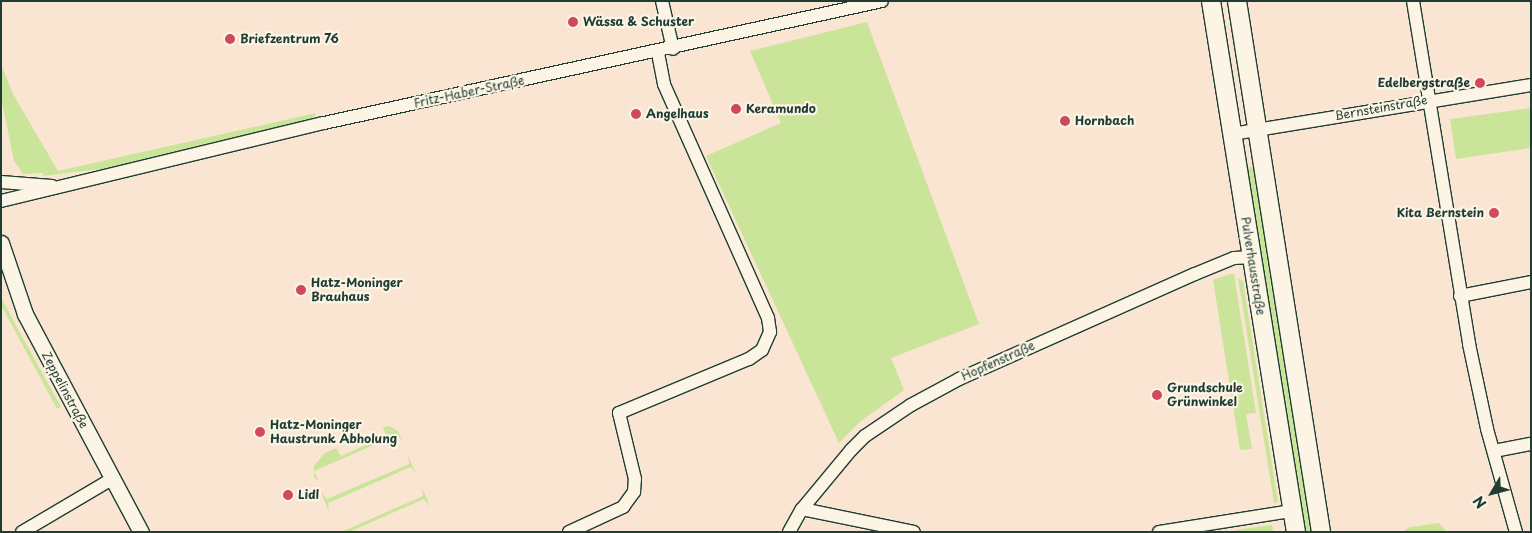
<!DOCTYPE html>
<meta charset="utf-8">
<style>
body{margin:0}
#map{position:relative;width:1532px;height:533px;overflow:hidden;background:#fae5d3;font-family:"Playpen Sans",sans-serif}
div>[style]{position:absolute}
.green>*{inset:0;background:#cae49a}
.roads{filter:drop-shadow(1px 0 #1f3d34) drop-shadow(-1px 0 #1f3d34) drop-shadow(0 1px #1f3d34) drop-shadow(0 -1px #1f3d34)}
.minor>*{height:12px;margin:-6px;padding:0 6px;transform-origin:6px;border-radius:6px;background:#fcf5e5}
.tertiary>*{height:15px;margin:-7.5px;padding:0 7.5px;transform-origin:7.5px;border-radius:7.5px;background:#fcf5e5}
.secondary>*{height:18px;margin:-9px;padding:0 9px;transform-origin:9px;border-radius:9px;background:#fcf5e5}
.dots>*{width:14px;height:14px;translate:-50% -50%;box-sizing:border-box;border:2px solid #fcf5e5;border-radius:50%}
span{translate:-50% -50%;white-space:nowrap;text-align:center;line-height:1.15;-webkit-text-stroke:4.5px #fcf5e5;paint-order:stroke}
.poi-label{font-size:12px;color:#1f3d34;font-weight:700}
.left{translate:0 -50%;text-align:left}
.right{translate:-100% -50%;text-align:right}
.street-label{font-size:12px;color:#1f3d34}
.frame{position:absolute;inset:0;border:2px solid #1f3d34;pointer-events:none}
.north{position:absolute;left:1467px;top:468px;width:50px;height:50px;-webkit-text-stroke:4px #fcf5e5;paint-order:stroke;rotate:233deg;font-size:14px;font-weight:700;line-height:20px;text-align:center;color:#1f3d34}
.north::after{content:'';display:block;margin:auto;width:18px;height:22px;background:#1f3d34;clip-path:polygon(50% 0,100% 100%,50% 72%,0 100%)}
</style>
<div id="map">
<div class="green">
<div style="clip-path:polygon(867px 22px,979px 324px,891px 358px,904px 390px,861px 421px,839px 443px,706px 156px,781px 123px,750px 51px)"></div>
<div style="clip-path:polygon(1px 64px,13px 94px,58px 171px,316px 113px,313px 118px,252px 134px,108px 168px,43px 176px,43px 173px,23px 174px,14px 161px,1px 97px)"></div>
<div style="clip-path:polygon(1531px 108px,1531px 148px,1456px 159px,1450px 119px)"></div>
<div style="clip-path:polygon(1255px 166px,1313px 532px,1305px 532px,1245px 168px)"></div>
<div style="clip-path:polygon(1230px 274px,1234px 274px,1256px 413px,1246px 414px,1252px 449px,1240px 450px,1213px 280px)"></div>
<div style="clip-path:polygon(1238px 278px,1243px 281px,1278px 502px,1274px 503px)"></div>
<div style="clip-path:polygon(1px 297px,19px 331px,61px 407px,57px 409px,1px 305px)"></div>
<div style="clip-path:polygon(389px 426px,398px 431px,403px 442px,397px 435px,314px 471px,318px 480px,314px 478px,314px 466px,325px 453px,336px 448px,341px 456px,386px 436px,383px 427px)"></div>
<div style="clip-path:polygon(408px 455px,416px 474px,411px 467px,328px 503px,329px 512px,321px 492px,327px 499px,409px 464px)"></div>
<div style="clip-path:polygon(422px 487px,430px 507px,424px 499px,349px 532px,341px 532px,423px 496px)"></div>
<div style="clip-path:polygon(1439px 523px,1447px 532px,1402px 532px,1410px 527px)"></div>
<div style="clip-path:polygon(1272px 525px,1273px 532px,1235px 532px,1235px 530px)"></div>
</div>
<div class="roads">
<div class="minor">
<div style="left:662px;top:1px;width:49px;rotate:77.1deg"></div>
<div style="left:1413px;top:1px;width:348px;rotate:80.7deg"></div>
<div style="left:1469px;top:344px;width:87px;rotate:78deg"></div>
<div style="left:1487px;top:429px;width:107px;rotate:74.3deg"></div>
<div style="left:1232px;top:134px;width:303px;rotate:-9.3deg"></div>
<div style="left:1px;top:182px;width:51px;rotate:4.5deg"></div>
<div style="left:1px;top:201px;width:332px;rotate:-13.6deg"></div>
<div style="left:324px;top:123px;width:571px;rotate:-12.33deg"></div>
<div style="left:1460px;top:296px;width:72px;rotate:-11.2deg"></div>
<div style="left:1494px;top:451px;width:38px;rotate:-11deg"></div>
<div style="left:802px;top:509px;width:114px;rotate:11.6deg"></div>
<div style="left:22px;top:532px;width:104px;rotate:-30.5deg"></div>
<div style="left:569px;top:532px;width:60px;rotate:-24.8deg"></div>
<div style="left:623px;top:507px;width:19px;rotate:-54deg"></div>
<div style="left:634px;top:492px;width:13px;rotate:-86deg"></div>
<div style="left:635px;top:479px;width:68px;rotate:-103.6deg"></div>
<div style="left:619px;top:413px;width:141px;rotate:-22.6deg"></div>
<div style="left:749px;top:359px;width:16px;rotate:-35deg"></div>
<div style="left:762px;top:350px;width:20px;rotate:-66deg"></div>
<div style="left:770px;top:332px;width:14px;rotate:-98deg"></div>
<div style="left:768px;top:318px;width:256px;rotate:-114deg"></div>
<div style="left:664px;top:84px;width:33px;rotate:-101deg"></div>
<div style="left:789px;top:532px;width:26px;rotate:-61deg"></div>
<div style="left:802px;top:509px;width:77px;rotate:-50.3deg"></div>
<div style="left:851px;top:450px;width:20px;rotate:-45deg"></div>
<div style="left:865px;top:436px;width:55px;rotate:-34deg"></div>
<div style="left:911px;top:405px;width:55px;rotate:-28.4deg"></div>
<div style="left:959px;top:379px;width:258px;rotate:-24deg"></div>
<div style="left:1195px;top:274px;width:42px;rotate:-22.3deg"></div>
<div style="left:1234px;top:258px;width:18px;rotate:-3deg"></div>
<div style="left:1159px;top:532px;width:135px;rotate:-9deg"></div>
</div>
<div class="tertiary">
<div style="left:1px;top:243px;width:75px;rotate:71.3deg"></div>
<div style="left:25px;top:314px;width:247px;rotate:62deg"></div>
</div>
<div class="secondary">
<div style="left:1211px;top:1px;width:538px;rotate:80.91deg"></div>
<div style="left:1237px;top:1px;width:538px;rotate:81.01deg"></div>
</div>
</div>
<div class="dots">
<div style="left:573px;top:22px;background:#d1495b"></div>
<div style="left:230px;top:39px;background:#d1495b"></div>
<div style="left:1480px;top:83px;background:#d1495b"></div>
<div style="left:736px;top:109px;background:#d1495b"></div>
<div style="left:636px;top:114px;background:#d1495b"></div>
<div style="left:1065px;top:121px;background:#d1495b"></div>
<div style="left:1494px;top:213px;background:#d1495b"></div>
<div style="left:301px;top:290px;background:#d1495b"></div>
<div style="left:1157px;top:395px;background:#d1495b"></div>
<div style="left:260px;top:432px;background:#d1495b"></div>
<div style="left:288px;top:495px;background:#d1495b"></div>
</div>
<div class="poi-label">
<span class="left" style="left:583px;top:22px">Wässa &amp; Schuster</span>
<span class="left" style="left:240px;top:39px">Briefzentrum 76</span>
<span class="right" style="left:1470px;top:83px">Edelbergstraße</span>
<span class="left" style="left:746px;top:109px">Keramundo</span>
<span class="left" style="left:646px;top:114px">Angelhaus</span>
<span class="left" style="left:1075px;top:121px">Hornbach</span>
<span class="right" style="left:1484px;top:213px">Kita Bernstein</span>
<span class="left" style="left:311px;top:290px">Hatz-Moninger<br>Brauhaus</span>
<span class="left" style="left:1167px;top:395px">Grundschule<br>Grünwinkel</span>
<span class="left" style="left:270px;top:432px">Hatz-Moninger<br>Haustrunk Abholung</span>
<span class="left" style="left:298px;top:495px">Lidl</span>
</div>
<div class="street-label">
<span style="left:469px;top:92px;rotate:-12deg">Fritz-Haber-Straße</span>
<span style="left:1381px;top:108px;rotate:-10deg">Bernsteinstraße</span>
<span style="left:1253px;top:266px;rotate:81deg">Pulverhausstraße</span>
<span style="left:998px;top:361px;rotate:-24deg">Hopfenstraße</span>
<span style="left:65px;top:390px;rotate:62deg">Zeppelinstraße</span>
</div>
<div class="frame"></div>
<div class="north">N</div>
</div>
